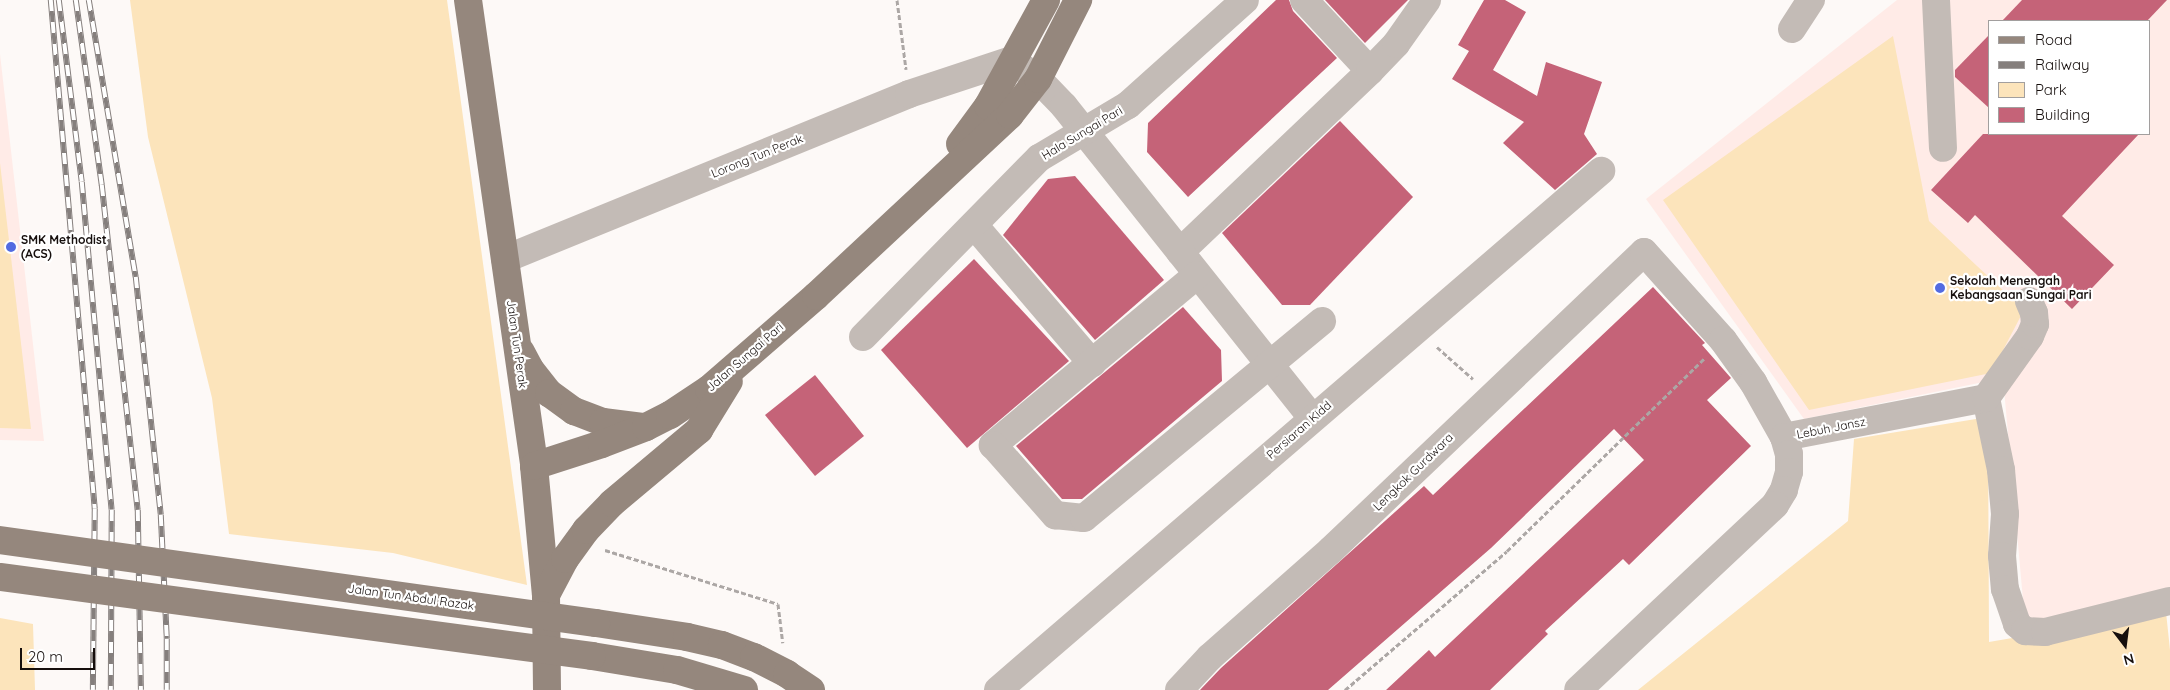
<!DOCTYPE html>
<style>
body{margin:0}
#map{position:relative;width:2170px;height:690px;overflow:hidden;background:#fdf9f7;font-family:Quicksand,sans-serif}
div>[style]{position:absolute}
.built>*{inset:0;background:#ffebe7}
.green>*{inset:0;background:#fce4bb}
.building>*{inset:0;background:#c56378}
.path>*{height:3px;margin-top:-1.5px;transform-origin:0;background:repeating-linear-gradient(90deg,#aca7a5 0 5px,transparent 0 7.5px)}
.minor>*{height:28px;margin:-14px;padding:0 14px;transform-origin:14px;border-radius:14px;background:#c3bbb6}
.major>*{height:28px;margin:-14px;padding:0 14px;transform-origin:14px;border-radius:14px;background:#95877d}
.rail>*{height:5.5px;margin-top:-2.75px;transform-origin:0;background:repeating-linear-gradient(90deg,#fff 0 11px,#857f7d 0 22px);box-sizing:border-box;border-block:1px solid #857f7d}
.major-bridge>*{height:28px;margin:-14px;padding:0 14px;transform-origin:14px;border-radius:14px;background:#95877d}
.dots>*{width:14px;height:14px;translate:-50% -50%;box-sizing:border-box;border:2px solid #fff;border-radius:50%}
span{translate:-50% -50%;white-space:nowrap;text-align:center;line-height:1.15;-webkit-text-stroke:4.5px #fff;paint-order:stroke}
.street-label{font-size:12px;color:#160f0d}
.poi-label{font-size:12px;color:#160f0d;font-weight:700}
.left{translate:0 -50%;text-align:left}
.legend{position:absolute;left:1988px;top:20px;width:162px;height:115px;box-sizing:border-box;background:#fff;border:1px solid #a29f9e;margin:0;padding:6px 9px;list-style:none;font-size:15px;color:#160f0d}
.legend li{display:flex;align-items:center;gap:10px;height:25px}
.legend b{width:25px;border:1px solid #a29f9e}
.north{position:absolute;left:2100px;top:620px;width:50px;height:50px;-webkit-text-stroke:4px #fff;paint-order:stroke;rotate:165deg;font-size:14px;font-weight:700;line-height:20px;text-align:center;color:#160f0d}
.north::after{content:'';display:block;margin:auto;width:18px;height:22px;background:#160f0d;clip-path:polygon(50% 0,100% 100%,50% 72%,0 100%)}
.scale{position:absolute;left:20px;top:648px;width:75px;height:22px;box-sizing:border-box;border:2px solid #160f0d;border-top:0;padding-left:6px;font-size:15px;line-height:18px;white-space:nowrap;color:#160f0d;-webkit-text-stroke:4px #fff;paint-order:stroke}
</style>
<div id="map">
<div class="built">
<div style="clip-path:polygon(evenodd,1897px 0,2170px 0,2170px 593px,2025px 622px,2003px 378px,1804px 419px,1646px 199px,1897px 0,1989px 21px,2149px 21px,2149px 134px,1989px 134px,1989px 21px)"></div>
<div style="clip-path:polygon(0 54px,44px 441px,0 440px)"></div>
</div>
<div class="green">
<div style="clip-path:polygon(130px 0,447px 0,527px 585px,393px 553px,229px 534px,212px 398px,148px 137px)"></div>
<div style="clip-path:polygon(1893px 36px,1929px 221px,2024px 310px,1991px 373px,1809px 410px,1663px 200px)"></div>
<div style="clip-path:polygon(0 163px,31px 429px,0 428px)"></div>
<div style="clip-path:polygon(1988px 417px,1989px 642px,2166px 612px,2170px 650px,2170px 690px,1638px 690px,1848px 521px,1854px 439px)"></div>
<div style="clip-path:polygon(0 618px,33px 624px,35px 690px,0 690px)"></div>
</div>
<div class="building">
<div style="clip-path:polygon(1276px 0,1289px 0,1293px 11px,1337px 58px,1188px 197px,1147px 152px,1148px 123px)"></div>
<div style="clip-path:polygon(1325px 0,1408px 0,1365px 43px)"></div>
<div style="clip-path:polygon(1484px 0,1505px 0,1526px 12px,1493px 70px,1537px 96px,1546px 62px,1602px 82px,1584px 134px,1597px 154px,1555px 190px,1503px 143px,1524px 122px,1452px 79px,1469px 51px,1458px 45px)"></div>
<div style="clip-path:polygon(2022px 0,2167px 0,2147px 21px,2002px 21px)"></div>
<div style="clip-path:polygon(1989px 35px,1989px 108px,1955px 77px,1955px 70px)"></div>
<div style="clip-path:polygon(1340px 121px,1413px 197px,1310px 305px,1282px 305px,1222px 233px)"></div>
<div style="clip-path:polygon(1983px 134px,2139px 134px,2062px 216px,2114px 265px,2072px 309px,1975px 215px,1968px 223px,1931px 190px)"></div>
<div style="clip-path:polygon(1075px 176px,1164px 280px,1095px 340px,1003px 235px,1048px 179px)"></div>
<div style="clip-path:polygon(974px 259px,1069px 361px,967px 448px,881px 350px)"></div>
<div style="clip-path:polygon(1653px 287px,1705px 343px,1702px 345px,1731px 378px,1707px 400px,1751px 446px,1629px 565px,1623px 559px,1545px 631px,1548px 634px,1490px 690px,1386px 690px,1429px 650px,1435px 657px,1644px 460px,1614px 429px,1491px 548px,1328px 690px,1200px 690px,1221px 668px,1424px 486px,1433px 495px)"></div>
<div style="clip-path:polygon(1183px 307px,1221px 350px,1222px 381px,1082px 499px,1062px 499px,1016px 446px)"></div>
<div style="clip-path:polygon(815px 375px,864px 436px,815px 476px,765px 415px)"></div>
</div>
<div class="path">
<div style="left:897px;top:0;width:70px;rotate:82.6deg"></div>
<div style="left:1437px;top:347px;width:48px;rotate:41.6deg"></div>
<div style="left:605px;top:550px;width:181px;rotate:17.3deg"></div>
<div style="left:778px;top:604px;width:39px;rotate:83deg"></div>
<div style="left:1345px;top:690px;width:213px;rotate:-40.6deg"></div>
<div style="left:1507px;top:551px;width:277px;rotate:-44.3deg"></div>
</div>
<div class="minor">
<div style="left:1304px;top:0;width:97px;rotate:47.1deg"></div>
<div style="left:1936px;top:0;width:148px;rotate:87.3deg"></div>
<div style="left:1792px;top:29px;width:35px;rotate:-57deg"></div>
<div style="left:974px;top:225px;width:182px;rotate:49.5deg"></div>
<div style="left:1180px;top:252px;width:262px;rotate:-43.6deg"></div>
<div style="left:1370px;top:71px;width:37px;rotate:-46deg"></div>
<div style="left:1396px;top:44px;width:54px;rotate:-54.8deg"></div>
<div style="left:505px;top:259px;width:436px;rotate:-22.2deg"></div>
<div style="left:909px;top:94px;width:108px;rotate:-18.3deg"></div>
<div style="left:1012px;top:60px;width:32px;rotate:36deg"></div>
<div style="left:1038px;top:79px;width:37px;rotate:46deg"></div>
<div style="left:1064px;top:106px;width:399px;rotate:51.5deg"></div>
<div style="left:1197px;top:275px;width:266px;rotate:140.2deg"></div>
<div style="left:993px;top:445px;width:94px;rotate:48.5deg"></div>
<div style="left:1055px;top:515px;width:29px;rotate:6deg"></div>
<div style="left:1084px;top:518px;width:309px;rotate:-39.6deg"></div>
<div style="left:863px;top:337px;width:251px;rotate:-45.5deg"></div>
<div style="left:1039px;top:158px;width:104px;rotate:-30.8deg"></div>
<div style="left:1128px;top:105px;width:157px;rotate:-41.9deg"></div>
<div style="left:1986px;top:398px;width:74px;rotate:78.2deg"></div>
<div style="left:2001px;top:470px;width:44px;rotate:84.8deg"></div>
<div style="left:2005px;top:514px;width:42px;rotate:94.1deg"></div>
<div style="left:2002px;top:556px;width:33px;rotate:85deg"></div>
<div style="left:2005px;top:589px;width:37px;rotate:71deg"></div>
<div style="left:2017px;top:624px;width:11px;rotate:41deg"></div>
<div style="left:2025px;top:631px;width:20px;rotate:3deg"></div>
<div style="left:2045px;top:632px;width:128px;rotate:-14deg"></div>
<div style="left:1784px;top:437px;width:206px;rotate:-10.9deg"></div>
<div style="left:1986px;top:398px;width:76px;rotate:-54.6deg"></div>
<div style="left:2030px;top:336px;width:13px;rotate:-67deg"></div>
<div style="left:2035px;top:324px;width:11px;rotate:-95deg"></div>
<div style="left:2034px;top:313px;width:13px;rotate:-113deg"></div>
<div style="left:998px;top:690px;width:796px;rotate:-40.72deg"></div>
<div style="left:1179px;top:690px;width:45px;rotate:-46.8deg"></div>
<div style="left:1210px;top:657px;width:162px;rotate:-41.5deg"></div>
<div style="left:1331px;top:550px;width:432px;rotate:-43.6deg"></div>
<div style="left:1644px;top:252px;width:118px;rotate:48.1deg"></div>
<div style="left:1723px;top:340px;width:52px;rotate:54.5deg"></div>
<div style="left:1753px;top:382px;width:63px;rotate:60.6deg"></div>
<div style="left:1784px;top:437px;width:18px;rotate:74deg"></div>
<div style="left:1789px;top:454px;width:18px;rotate:90deg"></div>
<div style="left:1789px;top:472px;width:19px;rotate:106deg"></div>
<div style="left:1784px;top:490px;width:17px;rotate:121deg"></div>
<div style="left:1775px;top:505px;width:270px;rotate:136.8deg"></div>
</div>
<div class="major">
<div style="left:468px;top:0;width:471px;rotate:81.9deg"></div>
<div style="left:534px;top:466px;width:130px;rotate:84.7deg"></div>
<div style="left:546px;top:595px;width:95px;rotate:89.4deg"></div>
<div style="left:960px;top:144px;width:47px;rotate:-53.6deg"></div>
<div style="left:988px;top:106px;width:121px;rotate:-61.3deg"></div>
<div style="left:521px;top:352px;width:19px;rotate:62deg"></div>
<div style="left:530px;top:369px;width:31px;rotate:52deg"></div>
<div style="left:549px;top:393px;width:31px;rotate:36deg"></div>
<div style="left:574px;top:411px;width:31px;rotate:21deg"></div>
<div style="left:603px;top:422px;width:40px;rotate:7.1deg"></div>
<div style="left:534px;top:466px;width:71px;rotate:-17.9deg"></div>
<div style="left:602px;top:444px;width:47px;rotate:-21.1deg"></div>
<div style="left:646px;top:427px;width:27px;rotate:-27deg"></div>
<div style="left:670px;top:415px;width:47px;rotate:-33.7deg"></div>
<div style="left:709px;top:389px;width:142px;rotate:-41deg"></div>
<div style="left:816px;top:296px;width:265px;rotate:-43deg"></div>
<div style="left:1010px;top:115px;width:46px;rotate:-52.1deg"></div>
<div style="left:1038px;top:79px;width:89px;rotate:-63.1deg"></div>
<div style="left:546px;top:595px;width:41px;rotate:-62.2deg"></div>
<div style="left:565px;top:559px;width:36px;rotate:-54deg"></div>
<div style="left:586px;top:530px;width:37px;rotate:-46deg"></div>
<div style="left:612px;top:503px;width:114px;rotate:-40deg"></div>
<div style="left:699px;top:430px;width:57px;rotate:-58.5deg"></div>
<div style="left:596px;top:623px;width:92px;rotate:8.7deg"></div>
<div style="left:687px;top:637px;width:36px;rotate:13deg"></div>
<div style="left:722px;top:645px;width:34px;rotate:21deg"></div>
<div style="left:754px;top:657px;width:37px;rotate:27deg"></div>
<div style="left:787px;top:674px;width:29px;rotate:34deg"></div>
<div style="left:592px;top:656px;width:86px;rotate:9.4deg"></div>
<div style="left:677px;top:670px;width:70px;rotate:16.6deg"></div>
</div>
<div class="rail">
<div style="left:51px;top:0;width:511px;rotate:85.06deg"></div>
<div style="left:95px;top:509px;width:181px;rotate:90.6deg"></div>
<div style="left:59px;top:0;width:183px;rotate:82.8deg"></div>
<div style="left:82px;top:182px;width:329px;rotate:84.8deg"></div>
<div style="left:112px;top:510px;width:180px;rotate:90.3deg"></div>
<div style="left:76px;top:0;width:187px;rotate:82deg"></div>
<div style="left:102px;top:185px;width:327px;rotate:83.7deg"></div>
<div style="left:138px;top:510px;width:180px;rotate:89deg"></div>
<div style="left:89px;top:0;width:281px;rotate:80.4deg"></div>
<div style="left:136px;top:277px;width:239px;rotate:84deg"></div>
<div style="left:161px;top:515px;width:124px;rotate:87.2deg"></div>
<div style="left:167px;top:639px;width:51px;rotate:90deg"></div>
</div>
<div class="major-bridge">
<div style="left:0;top:540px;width:602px;rotate:7.93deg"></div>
<div style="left:0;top:577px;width:597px;rotate:7.6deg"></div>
</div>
<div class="dots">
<div style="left:11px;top:247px;background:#536be1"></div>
<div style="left:1940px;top:288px;background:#536be1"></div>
</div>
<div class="street-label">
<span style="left:1082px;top:133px;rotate:-31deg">Hala Sungai Pari</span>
<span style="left:757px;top:156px;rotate:-22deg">Lorong Tun Perak</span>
<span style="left:517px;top:344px;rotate:82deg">Jalan Tun Perak</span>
<span style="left:745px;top:357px;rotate:-41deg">Jalan Sungai Pari</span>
<span style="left:1831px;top:428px;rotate:-11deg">Lebuh Jansz</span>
<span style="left:1299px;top:430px;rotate:-41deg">Persiaran Kidd</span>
<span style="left:1413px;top:472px;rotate:-44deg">Lengkok Gurdwara</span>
<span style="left:411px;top:597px;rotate:8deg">Jalan Tun Abdul Razak</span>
</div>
<div class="poi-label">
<span class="left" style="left:21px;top:247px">SMK Methodist<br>(ACS)</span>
<span class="left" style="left:1950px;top:288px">Sekolah Menengah<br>Kebangsaan Sungai Pari</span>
</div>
<ul class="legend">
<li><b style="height:6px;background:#95877d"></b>Road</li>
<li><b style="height:6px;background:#857f7d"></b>Railway</li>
<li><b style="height:14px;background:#fce4bb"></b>Park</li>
<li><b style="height:14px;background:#c56378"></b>Building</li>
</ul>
<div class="north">N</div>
<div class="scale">20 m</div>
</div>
